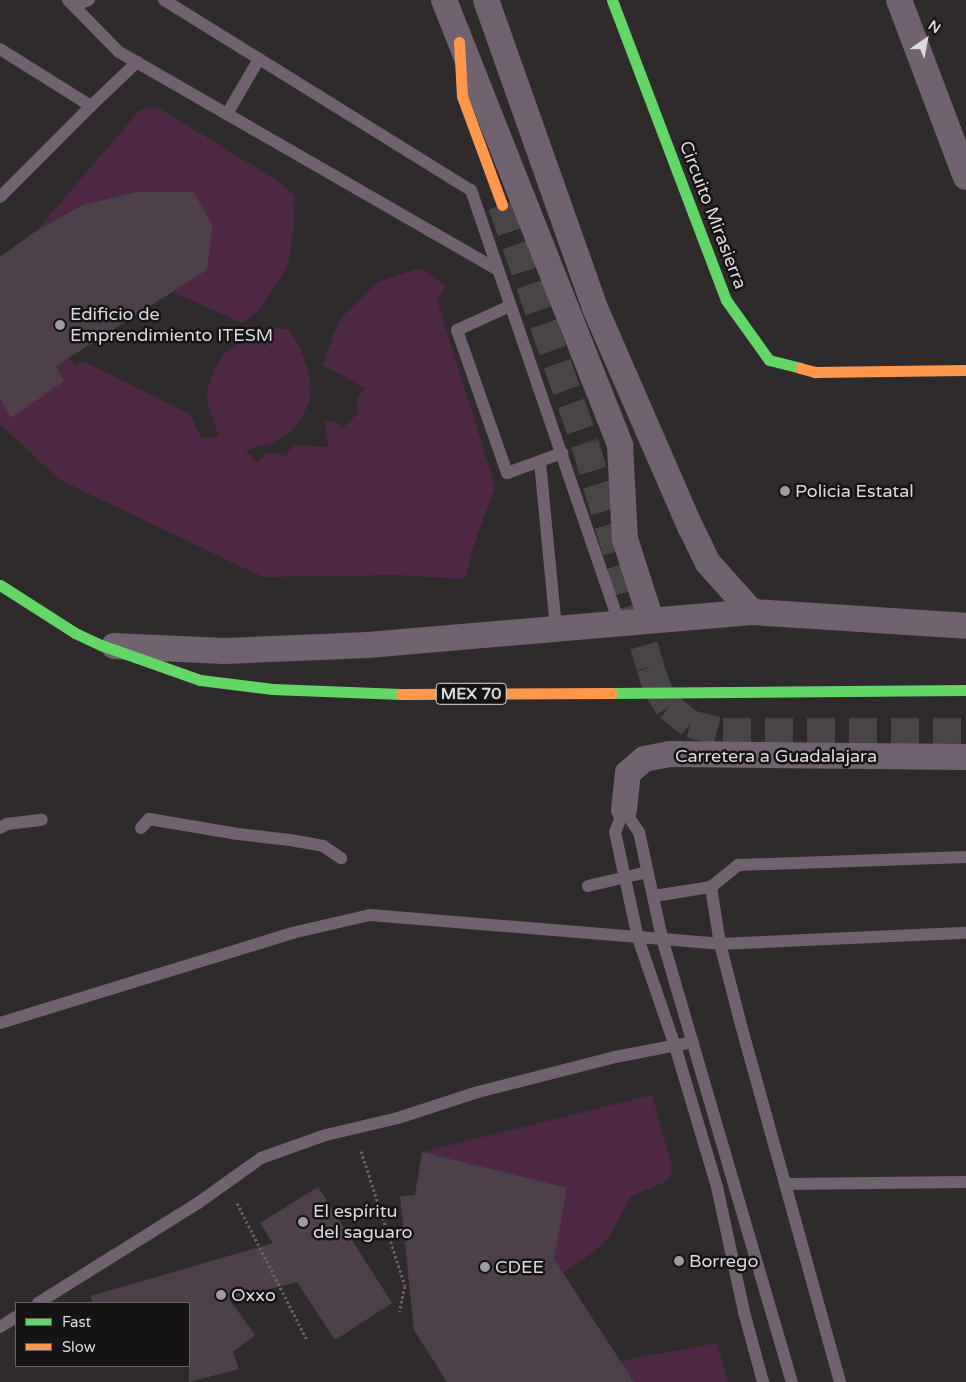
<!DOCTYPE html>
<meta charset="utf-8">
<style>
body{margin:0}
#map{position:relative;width:966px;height:1382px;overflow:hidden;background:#2f2b2d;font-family:"Varela Round",sans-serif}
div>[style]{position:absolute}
.green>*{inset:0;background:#4d2946}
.building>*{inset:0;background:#4d404b}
.secondary-tunnel>*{height:28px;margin-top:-14px;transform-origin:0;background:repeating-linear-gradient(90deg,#494547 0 28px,transparent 0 42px)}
.path>*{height:3px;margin-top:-1.5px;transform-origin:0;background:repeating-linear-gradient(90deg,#696067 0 2.5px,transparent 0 5px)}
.lane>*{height:12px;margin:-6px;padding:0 6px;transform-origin:6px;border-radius:6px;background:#70626e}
.street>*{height:26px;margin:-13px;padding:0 13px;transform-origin:13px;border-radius:13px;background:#70626e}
.fast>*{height:11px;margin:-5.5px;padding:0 5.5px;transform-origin:5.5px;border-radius:5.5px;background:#63d668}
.slow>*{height:11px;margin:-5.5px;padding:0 5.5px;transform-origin:5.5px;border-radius:5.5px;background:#ff974d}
.dots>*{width:14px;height:14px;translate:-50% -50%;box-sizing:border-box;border:2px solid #161315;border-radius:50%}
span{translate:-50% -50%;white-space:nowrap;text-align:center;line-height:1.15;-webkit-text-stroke:5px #161315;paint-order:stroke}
.shield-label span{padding:1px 4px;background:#161315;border:1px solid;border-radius:4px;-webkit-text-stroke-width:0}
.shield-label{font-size:16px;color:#dcd8db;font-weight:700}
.street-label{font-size:18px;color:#dcd8db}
.poi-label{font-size:18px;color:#dcd8db}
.left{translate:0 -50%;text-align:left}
.legend{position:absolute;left:15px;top:1302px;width:175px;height:65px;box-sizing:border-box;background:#161315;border:1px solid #656264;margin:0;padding:6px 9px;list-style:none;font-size:15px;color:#dcd8db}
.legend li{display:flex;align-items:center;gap:10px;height:25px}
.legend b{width:25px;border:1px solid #656264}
.north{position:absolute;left:901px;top:15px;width:50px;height:50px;-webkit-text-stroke:4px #161315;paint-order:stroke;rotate:33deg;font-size:14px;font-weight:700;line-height:20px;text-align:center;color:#dcd8db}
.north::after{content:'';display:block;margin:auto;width:18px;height:22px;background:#dcd8db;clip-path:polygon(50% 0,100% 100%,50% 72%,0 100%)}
</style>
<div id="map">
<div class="green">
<div style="clip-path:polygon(152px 107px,160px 109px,270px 176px,295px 195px,294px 226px,289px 260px,282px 276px,259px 310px,242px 323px,173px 292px,207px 270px,213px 225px,193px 193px,136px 192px,82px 205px,36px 231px,140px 110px)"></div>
<div style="clip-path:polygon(420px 268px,446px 286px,437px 300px,495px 486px,473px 548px,465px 579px,398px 575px,263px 577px,60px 480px,0 424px,0 399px,11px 417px,64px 381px,56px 366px,68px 358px,76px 366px,85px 362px,190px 414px,202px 439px,219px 436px,207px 402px,208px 388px,215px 367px,224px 354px,249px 335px,272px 328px,289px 329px,300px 348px,308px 370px,311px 384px,309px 402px,301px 419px,290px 432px,271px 444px,245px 450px,258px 463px,266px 452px,285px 456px,294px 445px,328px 447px,325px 422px,331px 420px,344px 427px,359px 412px,356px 400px,365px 388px,323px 365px,334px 333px,343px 316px,378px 282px)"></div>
<div style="clip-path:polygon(652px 1095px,672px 1167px,671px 1175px,665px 1182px,631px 1196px,610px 1236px,592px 1253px,563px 1273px,554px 1259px,422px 1152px)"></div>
<div style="clip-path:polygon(717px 1343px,728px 1382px,634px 1382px,620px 1361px)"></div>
</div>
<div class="building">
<div style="clip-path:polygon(136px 192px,193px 192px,213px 225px,207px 270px,56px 366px,64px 381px,11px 418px,0 399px,0 257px,36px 231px,82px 205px)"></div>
<div style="clip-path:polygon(422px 1152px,567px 1188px,554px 1259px,634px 1382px,447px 1382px,414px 1330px,400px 1196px,415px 1195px)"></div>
<div style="clip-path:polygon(318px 1187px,392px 1303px,335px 1340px,297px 1282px,229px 1299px,255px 1335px,233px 1352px,239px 1369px,189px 1382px,189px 1303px,92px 1303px,91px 1296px,273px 1243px,260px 1223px)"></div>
</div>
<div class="secondary-tunnel">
<div style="left:502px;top:205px;width:253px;rotate:70.8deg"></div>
<div style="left:585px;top:444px;width:232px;rotate:73.7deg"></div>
<div style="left:650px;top:667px;width:24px;rotate:71deg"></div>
<div style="left:658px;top:690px;width:20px;rotate:57deg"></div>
<div style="left:669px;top:707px;width:27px;rotate:39deg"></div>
<div style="left:690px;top:724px;width:34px;rotate:14deg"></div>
<div style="left:723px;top:732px;width:243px"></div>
</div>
<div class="path">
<div style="left:361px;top:1151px;width:142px;rotate:71.9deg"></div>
<div style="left:405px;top:1286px;width:26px;rotate:103deg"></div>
<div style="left:237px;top:1203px;width:152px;rotate:62.9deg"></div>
</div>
<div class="lane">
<div style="left:68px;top:0;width:73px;rotate:45.6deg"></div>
<div style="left:119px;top:52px;width:436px;rotate:29.9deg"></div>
<div style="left:164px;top:0;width:361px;rotate:31.8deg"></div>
<div style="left:471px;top:190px;width:458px;rotate:71.1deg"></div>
<div style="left:74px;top:6px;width:16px;rotate:-22deg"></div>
<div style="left:0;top:49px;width:107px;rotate:32.1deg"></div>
<div style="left:91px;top:106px;width:64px;rotate:-43.7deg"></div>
<div style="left:227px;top:114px;width:64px;rotate:-59.8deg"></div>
<div style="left:0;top:197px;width:129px;rotate:-45deg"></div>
<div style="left:510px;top:306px;width:58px;rotate:155.6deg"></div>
<div style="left:457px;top:330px;width:151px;rotate:70.7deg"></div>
<div style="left:507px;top:473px;width:59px;rotate:-20deg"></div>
<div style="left:540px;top:462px;width:167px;rotate:84.5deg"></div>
<div style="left:624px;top:810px;width:27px;rotate:56deg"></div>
<div style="left:639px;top:832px;width:108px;rotate:77.8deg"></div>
<div style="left:662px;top:938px;width:463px;rotate:73.7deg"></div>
<div style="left:624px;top:810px;width:24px;rotate:112deg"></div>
<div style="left:615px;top:832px;width:108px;rotate:77.8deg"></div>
<div style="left:638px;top:938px;width:114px;rotate:71.1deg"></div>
<div style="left:675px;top:1046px;width:147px;rotate:73.4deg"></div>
<div style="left:717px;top:1187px;width:128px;rotate:77.8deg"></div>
<div style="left:744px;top:1312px;width:73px;rotate:74.8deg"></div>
<div style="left:0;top:828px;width:8px;rotate:-30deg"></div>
<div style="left:7px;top:824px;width:35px;rotate:-7deg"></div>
<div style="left:141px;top:828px;width:12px;rotate:-48deg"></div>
<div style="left:149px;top:819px;width:90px;rotate:9.6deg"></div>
<div style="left:238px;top:834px;width:52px;rotate:6.6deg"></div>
<div style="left:290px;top:840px;width:34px;rotate:10deg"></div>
<div style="left:323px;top:846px;width:22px;rotate:34deg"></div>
<div style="left:588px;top:886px;width:61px;rotate:-13.3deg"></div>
<div style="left:654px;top:896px;width:58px;rotate:-9deg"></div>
<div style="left:0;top:1023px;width:306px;rotate:-17.1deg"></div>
<div style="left:292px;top:933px;width:80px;rotate:-13deg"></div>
<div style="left:370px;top:915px;width:351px;rotate:4.7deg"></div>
<div style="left:720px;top:944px;width:246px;rotate:-2.6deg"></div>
<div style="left:785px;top:1184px;width:181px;rotate:-0.6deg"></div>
<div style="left:38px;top:1303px;width:189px;rotate:-32deg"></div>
<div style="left:198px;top:1203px;width:77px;rotate:-35.5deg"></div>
<div style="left:261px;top:1158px;width:69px;rotate:-19.5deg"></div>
<div style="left:326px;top:1135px;width:74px;rotate:-13.3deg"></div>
<div style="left:398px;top:1118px;width:84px;rotate:-18deg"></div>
<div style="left:478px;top:1092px;width:141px;rotate:-14.3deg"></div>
<div style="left:615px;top:1057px;width:79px;rotate:-10.9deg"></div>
<div style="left:0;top:1327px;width:19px;rotate:-32deg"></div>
<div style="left:840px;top:1382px;width:370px;rotate:-105.5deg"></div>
<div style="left:741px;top:1025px;width:84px;rotate:-104.5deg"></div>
<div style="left:720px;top:944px;width:58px;rotate:-99deg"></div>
<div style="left:711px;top:887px;width:35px;rotate:-39deg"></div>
<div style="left:738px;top:865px;width:228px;rotate:-2deg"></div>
</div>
<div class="street">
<div style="left:444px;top:0;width:479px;rotate:68.4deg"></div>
<div style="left:620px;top:445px;width:94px;rotate:87deg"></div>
<div style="left:625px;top:539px;width:85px;rotate:72.2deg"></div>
<div style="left:486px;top:0;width:327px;rotate:70.5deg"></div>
<div style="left:595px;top:308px;width:238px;rotate:66.5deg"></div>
<div style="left:690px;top:526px;width:41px;rotate:64.1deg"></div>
<div style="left:708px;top:563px;width:66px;rotate:48.1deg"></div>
<div style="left:899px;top:0;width:189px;rotate:69.3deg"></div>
<div style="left:114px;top:646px;width:110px;rotate:2.6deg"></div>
<div style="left:224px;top:651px;width:144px;rotate:-2.4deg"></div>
<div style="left:368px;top:645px;width:385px;rotate:-4.9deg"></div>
<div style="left:752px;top:612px;width:214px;rotate:3.7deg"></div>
<div style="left:624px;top:810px;width:37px;rotate:-84deg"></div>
<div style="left:628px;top:773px;width:21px;rotate:-41deg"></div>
<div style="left:644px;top:759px;width:25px;rotate:-11deg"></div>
<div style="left:669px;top:754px;width:297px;rotate:0.6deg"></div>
</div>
<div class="fast">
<div style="left:612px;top:0;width:321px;rotate:69.2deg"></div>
<div style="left:726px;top:300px;width:74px;rotate:54.4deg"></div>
<div style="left:769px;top:360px;width:32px;rotate:14deg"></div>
<div style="left:0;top:585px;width:89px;rotate:32.6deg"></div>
<div style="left:75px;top:633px;width:29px;rotate:25deg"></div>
<div style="left:101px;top:645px;width:105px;rotate:19.5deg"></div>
<div style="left:200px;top:680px;width:73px;rotate:7.1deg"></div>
<div style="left:272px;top:689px;width:129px;rotate:2.2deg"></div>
<div style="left:612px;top:693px;width:354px;rotate:-0.5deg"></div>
</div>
<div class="slow">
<div style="left:459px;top:42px;width:54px;rotate:86.8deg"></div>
<div style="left:462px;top:96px;width:116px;rotate:69.8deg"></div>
<div style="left:800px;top:368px;width:16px;rotate:15deg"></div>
<div style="left:815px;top:372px;width:151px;rotate:-0.8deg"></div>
<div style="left:401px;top:694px;width:211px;rotate:-0.3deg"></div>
</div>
<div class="dots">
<div style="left:60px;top:325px;background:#9f9b9e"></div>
<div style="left:785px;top:491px;background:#9f9b9e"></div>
<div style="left:303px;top:1222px;background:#9f9b9e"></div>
<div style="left:679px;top:1261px;background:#9f9b9e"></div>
<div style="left:485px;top:1267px;background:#9f9b9e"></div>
<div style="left:221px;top:1295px;background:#9f9b9e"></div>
</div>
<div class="shield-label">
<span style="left:471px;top:694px">MEX 70</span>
</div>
<div class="street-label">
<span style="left:713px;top:215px;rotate:69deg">Circuito Mirasierra</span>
<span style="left:776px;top:756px">Carretera a Guadalajara</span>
</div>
<div class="poi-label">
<span class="left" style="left:70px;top:325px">Edificio de<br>Emprendimiento ITESM</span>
<span class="left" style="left:795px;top:491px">Policia Estatal</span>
<span class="left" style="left:313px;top:1222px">El espíritu<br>del saguaro</span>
<span class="left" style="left:689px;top:1261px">Borrego</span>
<span class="left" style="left:495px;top:1267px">CDEE</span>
<span class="left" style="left:231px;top:1295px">Oxxo</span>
</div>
<ul class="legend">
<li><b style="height:6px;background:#63d668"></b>Fast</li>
<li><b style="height:6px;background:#ff974d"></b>Slow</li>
</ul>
<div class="north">N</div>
</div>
